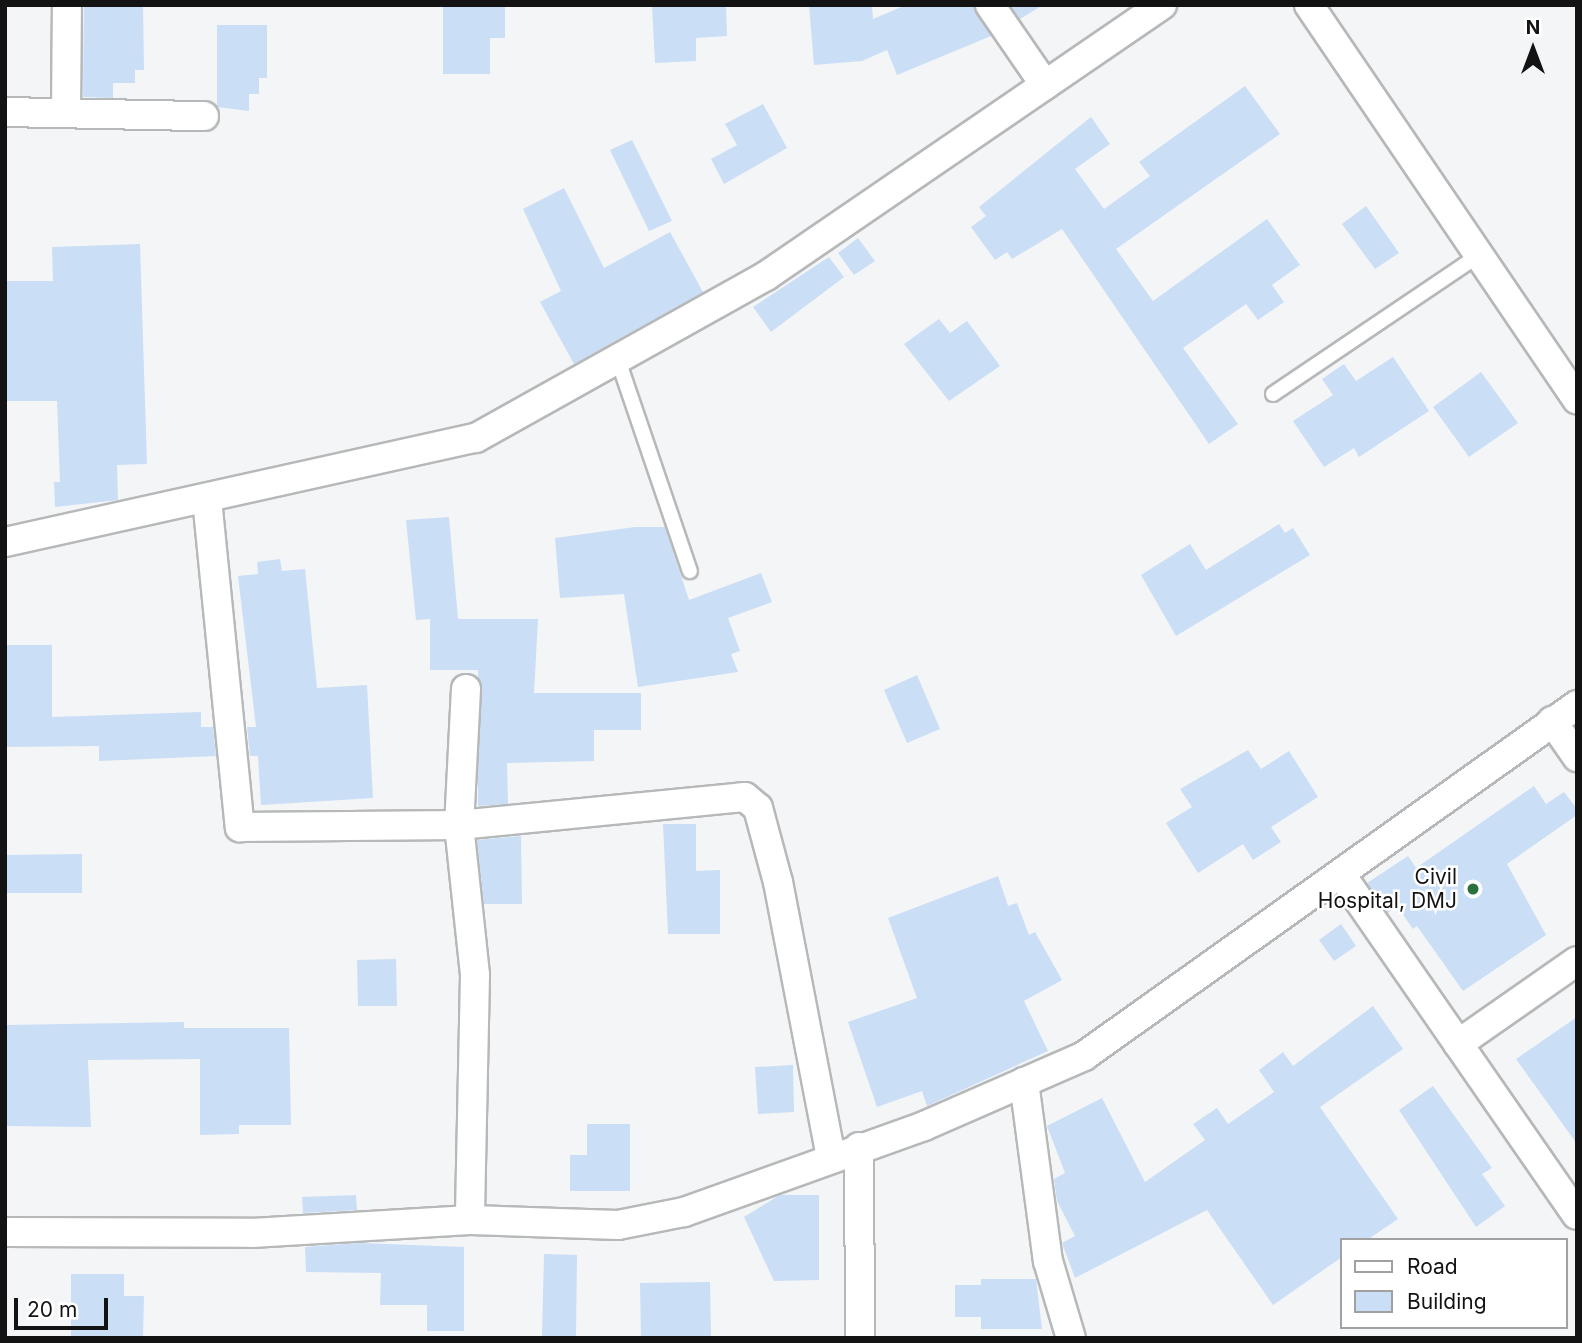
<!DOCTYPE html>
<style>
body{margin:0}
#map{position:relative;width:1582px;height:1343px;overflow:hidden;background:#f4f5f7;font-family:Inter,sans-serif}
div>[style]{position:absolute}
.building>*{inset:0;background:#cadef6}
.roads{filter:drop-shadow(2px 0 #b6b8b9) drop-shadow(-2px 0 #b6b8b9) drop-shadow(0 2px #b6b8b9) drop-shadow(0 -2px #b6b8b9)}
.lane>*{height:14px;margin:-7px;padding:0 7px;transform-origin:7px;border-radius:7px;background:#fff}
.street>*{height:28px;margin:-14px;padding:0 14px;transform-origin:14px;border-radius:14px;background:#fff}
.dots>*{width:19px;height:19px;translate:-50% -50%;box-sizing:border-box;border:4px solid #fff;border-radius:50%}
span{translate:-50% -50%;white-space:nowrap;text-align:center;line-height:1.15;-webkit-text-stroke:5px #fff;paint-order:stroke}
.poi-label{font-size:21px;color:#131314}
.right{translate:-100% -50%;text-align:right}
.frame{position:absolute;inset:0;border:7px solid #131314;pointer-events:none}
.legend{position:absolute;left:1340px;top:1238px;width:228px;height:91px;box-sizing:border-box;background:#fff;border:2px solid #a1a1a1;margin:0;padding:9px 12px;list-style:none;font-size:21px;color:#131314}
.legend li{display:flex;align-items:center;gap:14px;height:35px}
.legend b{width:35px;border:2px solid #a1a1a1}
.north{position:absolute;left:1498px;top:14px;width:70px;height:70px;-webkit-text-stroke:5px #fff;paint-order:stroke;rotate:0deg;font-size:19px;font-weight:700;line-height:28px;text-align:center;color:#131314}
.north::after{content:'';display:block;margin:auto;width:24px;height:32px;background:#131314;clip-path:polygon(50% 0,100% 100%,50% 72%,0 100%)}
.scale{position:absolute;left:14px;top:1298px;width:94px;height:32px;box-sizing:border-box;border:4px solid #131314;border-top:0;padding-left:9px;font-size:21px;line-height:24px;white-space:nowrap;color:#131314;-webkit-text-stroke:5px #fff;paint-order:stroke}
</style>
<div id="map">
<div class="building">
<div style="clip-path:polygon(84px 5px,143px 5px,144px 70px,135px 70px,135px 83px,113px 83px,113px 98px,83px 97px)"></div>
<div style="clip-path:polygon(443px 5px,505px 6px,505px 38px,490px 38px,490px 74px,443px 74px)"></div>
<div style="clip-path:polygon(726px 5px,727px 36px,696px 38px,696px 61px,655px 63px,652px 6px)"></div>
<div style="clip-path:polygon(809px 5px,872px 5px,873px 19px,906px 5px,974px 5px,991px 36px,897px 75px,887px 50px,862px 61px,814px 65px)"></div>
<div style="clip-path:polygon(1010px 5px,1043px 5px,1020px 19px)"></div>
<div style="clip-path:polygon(217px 25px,267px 25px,267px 78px,259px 78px,259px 94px,249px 94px,249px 111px,217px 107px)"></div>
<div style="clip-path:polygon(1245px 86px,1280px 134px,1116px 249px,1153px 301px,1267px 219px,1300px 265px,1272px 285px,1284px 302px,1258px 320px,1246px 304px,1183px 348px,1238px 424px,1209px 444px,1062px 229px,1012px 259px,1007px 252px,995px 260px,971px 227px,986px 216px,979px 207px,1091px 117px,1110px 144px,1075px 169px,1104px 209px,1150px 176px,1139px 162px)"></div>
<div style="clip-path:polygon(763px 104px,787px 148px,724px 184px,711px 159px,737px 145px,725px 124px)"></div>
<div style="clip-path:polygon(632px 140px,672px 221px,649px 231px,610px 150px)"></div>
<div style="clip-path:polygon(564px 188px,604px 268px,670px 232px,703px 292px,574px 364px,540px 302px,561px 291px,523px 209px)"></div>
<div style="clip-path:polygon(1366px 206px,1399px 253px,1375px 269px,1342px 224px)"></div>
<div style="clip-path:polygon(858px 238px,875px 261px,854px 275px,838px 253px)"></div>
<div style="clip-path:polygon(140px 244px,147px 464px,117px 465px,118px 500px,55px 507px,54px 482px,60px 482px,57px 401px,5px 401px,5px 281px,53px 281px,52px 247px)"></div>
<div style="clip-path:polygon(829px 257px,844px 277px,771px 332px,753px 307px)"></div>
<div style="clip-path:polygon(939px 319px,950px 333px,967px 321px,1000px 366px,949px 401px,904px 344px)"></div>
<div style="clip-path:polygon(1393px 357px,1429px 411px,1359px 457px,1354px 448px,1324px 467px,1293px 421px,1333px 395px,1322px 379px,1344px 364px,1356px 381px)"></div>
<div style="clip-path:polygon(1481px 372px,1518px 423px,1469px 457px,1433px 407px)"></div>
<div style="clip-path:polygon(449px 517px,458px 619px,538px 619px,534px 693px,641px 693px,641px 730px,594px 730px,594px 761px,507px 763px,508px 804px,478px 806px,478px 670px,430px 670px,430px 619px,416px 620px,406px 520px)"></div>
<div style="clip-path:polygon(1279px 524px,1285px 533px,1293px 528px,1310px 555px,1176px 636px,1141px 575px,1190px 544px,1206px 570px)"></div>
<div style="clip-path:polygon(635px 527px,665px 527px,689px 600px,761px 573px,772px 602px,728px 618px,740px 651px,731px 654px,738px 672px,638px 687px,624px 594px,560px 598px,555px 538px)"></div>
<div style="clip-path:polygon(280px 559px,282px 571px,305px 569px,317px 688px,367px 685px,373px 798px,261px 805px,258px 756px,250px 756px,247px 727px,256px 727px,238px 576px,258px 574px,257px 562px)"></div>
<div style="clip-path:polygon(7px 645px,52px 645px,52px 717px,201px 712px,201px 727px,213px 727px,216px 756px,99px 761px,99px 746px,5px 747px)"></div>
<div style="clip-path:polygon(917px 675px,940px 729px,907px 743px,884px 690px)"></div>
<div style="clip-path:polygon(1248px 750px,1261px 769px,1289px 751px,1318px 797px,1271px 827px,1281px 842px,1253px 860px,1243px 844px,1198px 873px,1166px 823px,1192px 807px,1180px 789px)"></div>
<div style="clip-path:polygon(1534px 786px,1546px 804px,1564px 792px,1577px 809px,1577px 815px,1507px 864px,1546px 935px,1463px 991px,1417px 926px,1413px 929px,1397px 906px,1388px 913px,1367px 883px,1408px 856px,1416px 868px)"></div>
<div style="clip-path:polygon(663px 824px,696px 824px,696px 871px,720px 870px,720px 934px,668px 934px)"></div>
<div style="clip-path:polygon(521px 836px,522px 904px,484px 904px,477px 840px)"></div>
<div style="clip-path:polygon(82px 854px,82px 893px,5px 893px,5px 855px)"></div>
<div style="clip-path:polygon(998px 876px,1008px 906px,1017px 903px,1029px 935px,1035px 932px,1062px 980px,1024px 1001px,1048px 1051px,927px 1106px,922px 1091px,877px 1107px,848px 1022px,917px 998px,888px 918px)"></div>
<div style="clip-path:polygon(1341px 924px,1356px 946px,1334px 961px,1319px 940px)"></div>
<div style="clip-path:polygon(396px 959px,397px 1006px,358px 1006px,357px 960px)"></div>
<div style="clip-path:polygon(1373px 1006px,1403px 1049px,1320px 1107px,1398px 1219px,1367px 1240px,1342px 1240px,1342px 1257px,1273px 1305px,1207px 1210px,1075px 1278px,1062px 1243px,1075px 1236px,1057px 1201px,1054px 1179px,1065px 1173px,1047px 1126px,1102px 1098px,1145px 1182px,1205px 1140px,1193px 1124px,1217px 1108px,1228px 1124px,1274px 1092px,1259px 1070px,1283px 1052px,1293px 1066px)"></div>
<div style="clip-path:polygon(1577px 1017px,1577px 1144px,1516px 1059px)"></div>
<div style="clip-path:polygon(184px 1022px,184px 1028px,289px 1028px,291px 1125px,239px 1125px,239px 1134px,200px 1135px,200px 1059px,88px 1060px,91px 1127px,6px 1126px,6px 1025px)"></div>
<div style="clip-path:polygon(793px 1065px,794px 1112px,758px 1114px,755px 1067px)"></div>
<div style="clip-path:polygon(1433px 1086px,1492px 1168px,1482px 1174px,1505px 1206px,1476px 1227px,1399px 1110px)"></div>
<div style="clip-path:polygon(587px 1124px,630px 1124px,630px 1191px,570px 1191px,570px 1155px,587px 1155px)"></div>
<div style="clip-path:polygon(356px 1195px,357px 1210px,303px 1213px,302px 1197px)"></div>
<div style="clip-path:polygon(780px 1195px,819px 1195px,819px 1280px,774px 1281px,744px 1217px)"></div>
<div style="clip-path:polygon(360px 1243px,464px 1247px,464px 1331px,427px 1331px,427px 1305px,380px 1305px,381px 1273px,306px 1272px,305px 1247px)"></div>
<div style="clip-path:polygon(544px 1254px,577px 1255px,576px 1338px,542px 1338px)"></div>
<div style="clip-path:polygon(71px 1274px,124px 1274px,124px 1296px,144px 1296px,143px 1338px,71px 1338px)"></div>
<div style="clip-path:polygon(981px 1279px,1036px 1279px,1042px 1329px,981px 1329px,981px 1317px,955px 1317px,955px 1285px,981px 1285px)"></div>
<div style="clip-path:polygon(710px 1282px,711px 1338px,641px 1338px,640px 1283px)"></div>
</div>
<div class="roads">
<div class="lane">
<div style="left:618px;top:360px;width:223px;rotate:71.2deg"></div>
<div style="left:1273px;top:394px;width:249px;rotate:-34deg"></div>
</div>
<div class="street">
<div style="left:990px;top:5px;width:97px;rotate:55.5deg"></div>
<div style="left:1309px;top:5px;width:477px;rotate:55.8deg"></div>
<div style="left:5px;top:112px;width:199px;rotate:1.2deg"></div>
<div style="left:66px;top:113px;width:108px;rotate:-89.5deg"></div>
<div style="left:207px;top:499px;width:330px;rotate:84.3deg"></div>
<div style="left:240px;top:827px;width:219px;rotate:-0.5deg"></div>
<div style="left:459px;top:825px;width:287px;rotate:-5.6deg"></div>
<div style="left:745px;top:797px;width:17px;rotate:40deg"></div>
<div style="left:758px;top:808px;width:77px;rotate:74.9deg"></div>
<div style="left:778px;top:882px;width:281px;rotate:79.1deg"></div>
<div style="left:5px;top:542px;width:482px;rotate:-12.5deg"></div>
<div style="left:476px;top:438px;width:332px;rotate:-29.2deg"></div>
<div style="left:766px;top:276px;width:480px;rotate:-34.4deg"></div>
<div style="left:466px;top:689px;width:136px;rotate:92.9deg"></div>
<div style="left:459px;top:825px;width:151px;rotate:83.9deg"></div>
<div style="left:475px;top:975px;width:245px;rotate:91.2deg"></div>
<div style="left:1552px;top:721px;width:44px;rotate:55.2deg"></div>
<div style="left:1342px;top:876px;width:412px;rotate:55.3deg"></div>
<div style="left:1458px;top:1044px;width:145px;rotate:-34.9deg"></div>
<div style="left:1024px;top:1082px;width:181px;rotate:82.4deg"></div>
<div style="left:1048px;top:1261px;width:80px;rotate:73.4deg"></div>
<div style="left:859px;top:1147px;width:191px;rotate:89.7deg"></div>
<div style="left:5px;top:1232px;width:247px;rotate:0.2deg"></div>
<div style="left:252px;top:1233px;width:218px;rotate:-3.4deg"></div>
<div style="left:470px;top:1220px;width:148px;rotate:1.9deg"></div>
<div style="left:618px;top:1225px;width:67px;rotate:-11.1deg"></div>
<div style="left:684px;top:1212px;width:255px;rotate:-19.7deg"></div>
<div style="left:924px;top:1126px;width:175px;rotate:-23.6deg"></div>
<div style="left:1084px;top:1056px;width:605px;rotate:-35.45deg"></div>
</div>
</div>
<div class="dots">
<div style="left:1473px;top:889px;background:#2a713d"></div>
</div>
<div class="poi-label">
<span class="right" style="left:1457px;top:889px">Civil<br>Hospital, DMJ</span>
</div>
<div class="frame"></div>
<ul class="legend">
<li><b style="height:9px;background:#fff"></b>Road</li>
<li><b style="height:19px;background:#cadef6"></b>Building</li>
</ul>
<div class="north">N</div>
<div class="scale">20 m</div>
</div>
